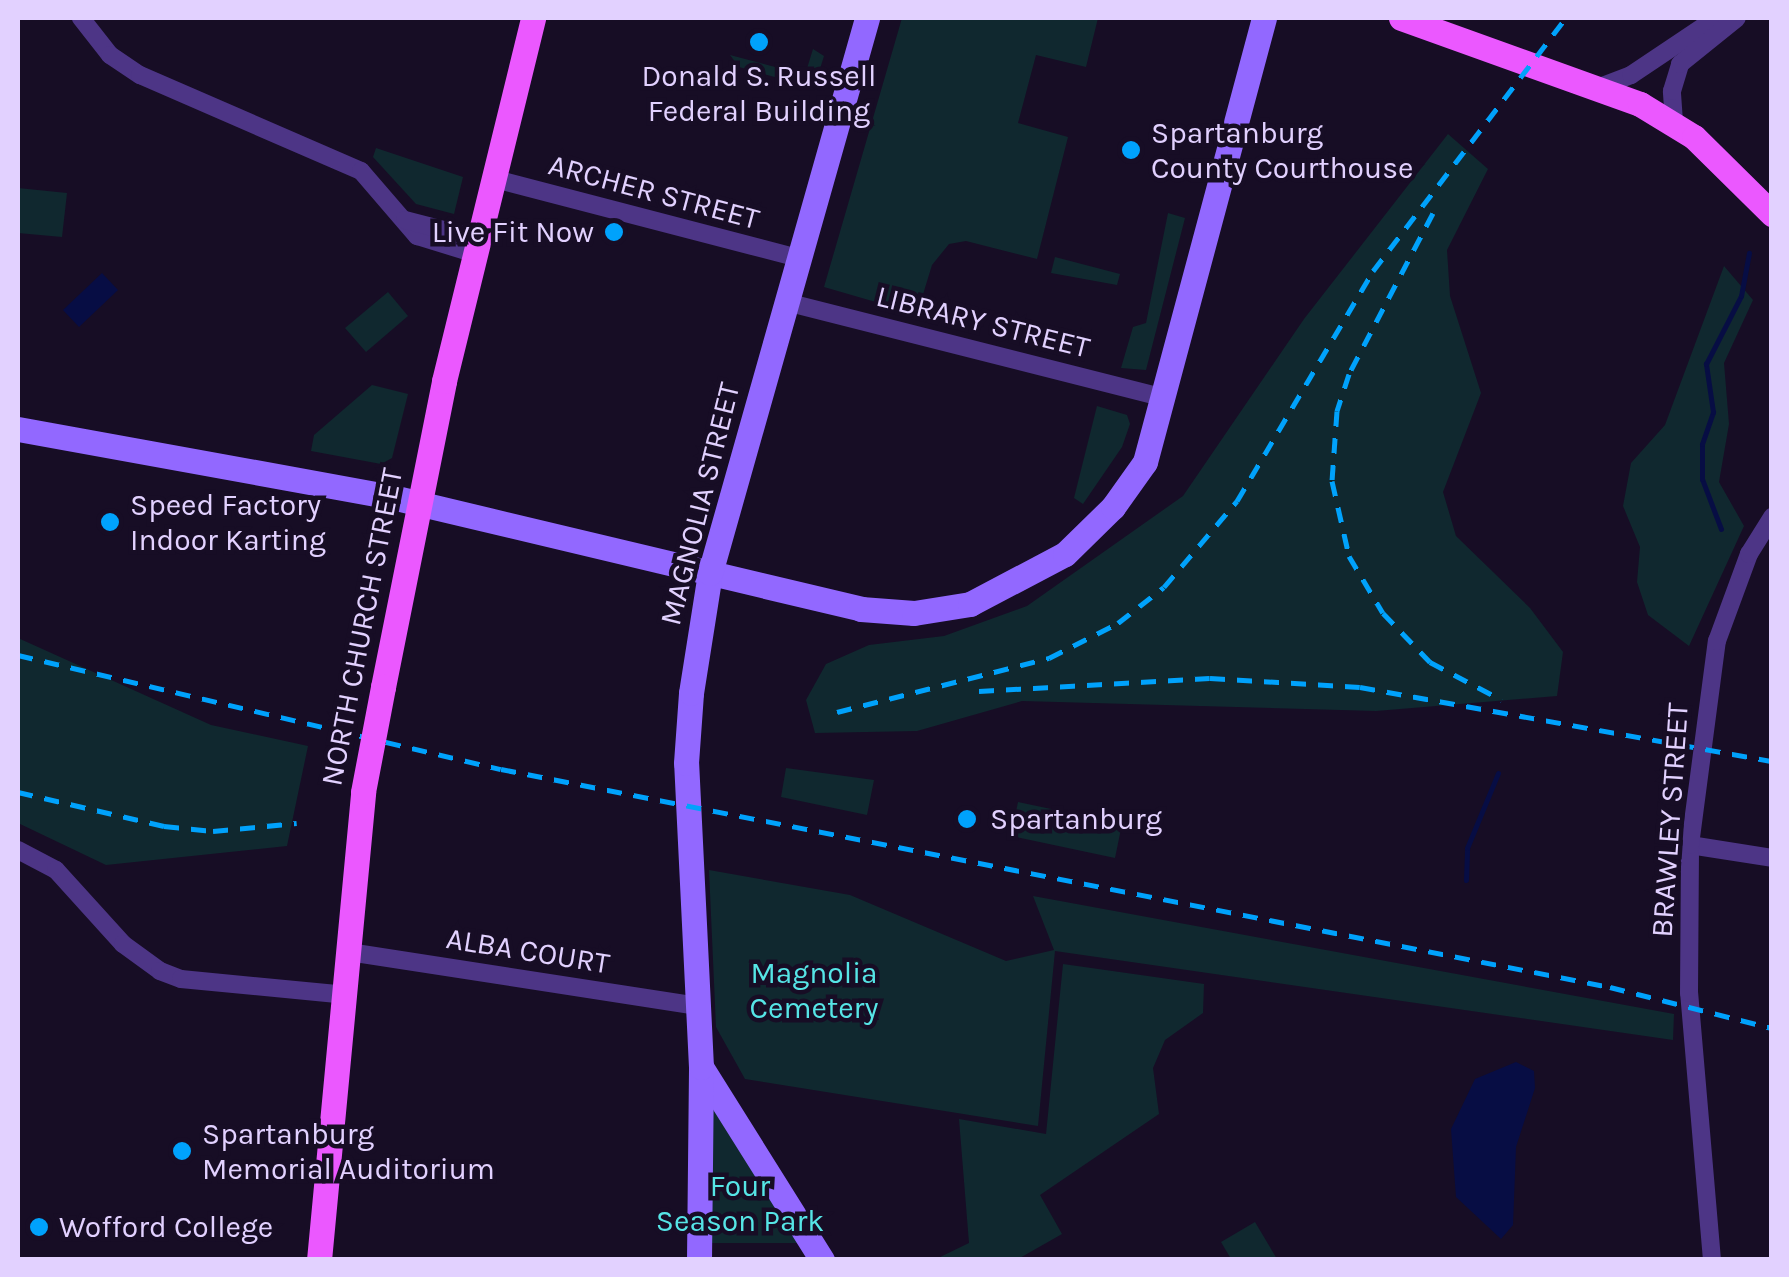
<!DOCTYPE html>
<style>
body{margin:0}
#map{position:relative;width:1789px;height:1277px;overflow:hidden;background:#170d25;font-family:Karla,sans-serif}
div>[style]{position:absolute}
.green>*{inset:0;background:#10282f}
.water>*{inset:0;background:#070d44}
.stream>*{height:5px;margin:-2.5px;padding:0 2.5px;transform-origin:2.5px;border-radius:2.5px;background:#070d44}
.street>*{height:18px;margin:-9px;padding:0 9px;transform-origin:9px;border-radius:9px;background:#4d3586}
.secondary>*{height:25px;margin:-12.5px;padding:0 12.5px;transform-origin:12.5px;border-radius:12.5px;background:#9268ff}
.primary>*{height:25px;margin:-12.5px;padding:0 12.5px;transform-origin:12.5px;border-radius:12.5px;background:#eb58ff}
.rail>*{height:5px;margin-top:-2.5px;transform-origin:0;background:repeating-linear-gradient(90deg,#00a2fc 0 15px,transparent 0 27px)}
.primary-bridge>*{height:25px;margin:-12.5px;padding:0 12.5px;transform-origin:12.5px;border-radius:12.5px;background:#eb58ff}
.dots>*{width:28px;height:28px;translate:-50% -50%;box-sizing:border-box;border:5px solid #170d25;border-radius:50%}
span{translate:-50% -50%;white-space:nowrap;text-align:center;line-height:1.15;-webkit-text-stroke:9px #170d25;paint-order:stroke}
.poi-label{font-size:30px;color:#e2d1ff}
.left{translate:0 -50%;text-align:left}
.right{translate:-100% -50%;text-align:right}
.street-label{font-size:30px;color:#e2d1ff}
.park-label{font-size:30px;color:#56e5e6}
.frame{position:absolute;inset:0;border:20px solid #e2d1ff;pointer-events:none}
</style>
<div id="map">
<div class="green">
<div style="clip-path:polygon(902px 18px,1098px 18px,1086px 67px,1036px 55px,1018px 123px,1068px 137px,1037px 259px,966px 241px,949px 244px,932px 265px,917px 314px,824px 287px)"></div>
<div style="clip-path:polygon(813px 49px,824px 56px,814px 88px,739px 67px,730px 55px,805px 75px)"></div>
<div style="clip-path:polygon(1448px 134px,1488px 169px,1447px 250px,1450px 296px,1481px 393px,1443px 492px,1456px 536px,1530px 608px,1563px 652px,1557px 696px,1376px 711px,1022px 701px,917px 731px,815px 733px,806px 700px,826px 664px,869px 645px,944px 636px,1027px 606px,1183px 496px,1304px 319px)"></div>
<div style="clip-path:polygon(376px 148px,463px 177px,454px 214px,416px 204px,373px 157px)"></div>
<div style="clip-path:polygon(18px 188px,67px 193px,62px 237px,18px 233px)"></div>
<div style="clip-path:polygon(1168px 213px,1185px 218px,1146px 370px,1121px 368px,1133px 327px,1146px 323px)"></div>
<div style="clip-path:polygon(1055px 257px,1120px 274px,1117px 285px,1051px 273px)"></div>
<div style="clip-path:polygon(1724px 266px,1753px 300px,1724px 363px,1729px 424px,1719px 482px,1744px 526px,1689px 646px,1648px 615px,1637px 582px,1640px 547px,1623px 506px,1631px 463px,1665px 425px)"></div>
<div style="clip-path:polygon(388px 292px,408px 316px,366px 352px,345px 328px)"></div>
<div style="clip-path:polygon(372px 385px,408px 394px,392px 458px,381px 464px,311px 451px,314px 435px)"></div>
<div style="clip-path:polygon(1097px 406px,1127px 415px,1130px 424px,1122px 447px,1083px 504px,1074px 498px)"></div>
<div style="clip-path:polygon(18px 638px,211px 725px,308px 746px,287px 846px,106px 865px,18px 823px)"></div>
<div style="clip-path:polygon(786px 768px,874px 780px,867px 815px,781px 797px)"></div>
<div style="clip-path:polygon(1018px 802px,1122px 824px,1115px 858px,1011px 836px)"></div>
<div style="clip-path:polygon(709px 870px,850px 895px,1006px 961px,1054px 950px,1033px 896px,1674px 1014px,1673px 1040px,1055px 951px,1038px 1126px,745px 1079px,716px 1027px)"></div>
<div style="clip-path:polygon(1063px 964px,1204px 984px,1203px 1013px,1165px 1040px,1153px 1068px,1159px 1114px,1040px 1195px,1062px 1234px,1018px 1259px,936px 1259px,969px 1243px,959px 1119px,1046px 1134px)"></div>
<div style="clip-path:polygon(701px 1067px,812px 1243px,699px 1243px)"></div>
<div style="clip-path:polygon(1255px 1222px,1277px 1259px,1231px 1259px,1221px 1242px)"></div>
</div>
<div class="water">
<div style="clip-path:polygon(102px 273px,118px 290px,79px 327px,63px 310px)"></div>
<div style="clip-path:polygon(1516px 1062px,1534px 1071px,1535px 1088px,1516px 1147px,1513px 1225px,1501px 1239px,1456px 1197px,1451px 1129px,1475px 1079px)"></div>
</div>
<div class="stream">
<div style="left:1721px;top:529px;width:53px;rotate:-110.8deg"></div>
<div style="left:1702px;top:479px;width:35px;rotate:-90deg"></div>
<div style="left:1702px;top:444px;width:34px;rotate:-71deg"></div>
<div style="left:1713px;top:412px;width:49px;rotate:-98.3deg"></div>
<div style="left:1706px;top:364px;width:76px;rotate:-62.8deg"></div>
<div style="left:1741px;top:296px;width:44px;rotate:-79.5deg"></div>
<div style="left:1466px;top:880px;width:32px;rotate:-88deg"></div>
<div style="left:1467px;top:848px;width:81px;rotate:-67.5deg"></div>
</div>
<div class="street">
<div style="left:81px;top:18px;width:47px;rotate:51.9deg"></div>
<div style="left:110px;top:55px;width:36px;rotate:34deg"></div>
<div style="left:140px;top:75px;width:241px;rotate:23.5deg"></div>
<div style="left:361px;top:171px;width:86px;rotate:49.3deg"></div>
<div style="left:417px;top:236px;width:62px;rotate:17deg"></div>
<div style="left:1600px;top:87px;width:33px;rotate:-21deg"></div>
<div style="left:1631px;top:75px;width:102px;rotate:-33.8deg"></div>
<div style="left:1674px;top:122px;width:31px;rotate:-94deg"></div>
<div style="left:1672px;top:91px;width:28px;rotate:-73deg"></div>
<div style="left:1680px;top:64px;width:73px;rotate:-38.9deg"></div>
<div style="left:495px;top:179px;width:314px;rotate:14.6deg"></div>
<div style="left:405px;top:220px;width:76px;rotate:14.4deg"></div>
<div style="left:786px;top:302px;width:392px;rotate:14.2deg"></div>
<div style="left:1690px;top:845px;width:83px;rotate:9deg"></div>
<div style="left:18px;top:850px;width:43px;rotate:27.8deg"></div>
<div style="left:56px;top:870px;width:100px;rotate:47.8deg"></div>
<div style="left:123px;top:944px;width:46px;rotate:36.1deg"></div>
<div style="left:160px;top:971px;width:22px;rotate:21deg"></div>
<div style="left:181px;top:979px;width:167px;rotate:5.5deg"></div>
<div style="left:349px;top:952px;width:353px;rotate:8.8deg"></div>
<div style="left:1712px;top:1260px;width:268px;rotate:-94.9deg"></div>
<div style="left:1689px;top:993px;width:148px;rotate:-89.6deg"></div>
<div style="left:1690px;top:845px;width:206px;rotate:-82.5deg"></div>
<div style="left:1717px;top:641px;width:93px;rotate:-69.8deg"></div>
<div style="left:1749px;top:554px;width:44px;rotate:-58.1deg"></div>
</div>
<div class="secondary">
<div style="left:18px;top:429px;width:380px;rotate:10.3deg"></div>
<div style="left:392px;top:497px;width:482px;rotate:13.4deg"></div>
<div style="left:861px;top:609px;width:53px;rotate:4.3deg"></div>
<div style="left:914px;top:613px;width:57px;rotate:-9.1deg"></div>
<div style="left:970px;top:604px;width:107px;rotate:-27.8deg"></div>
<div style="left:1065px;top:554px;width:67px;rotate:-44.4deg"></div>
<div style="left:1113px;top:507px;width:55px;rotate:-54.6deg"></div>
<div style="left:1145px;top:462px;width:460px;rotate:-75deg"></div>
<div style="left:701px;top:1067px;width:228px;rotate:57.9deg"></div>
<div style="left:699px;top:1260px;width:193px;rotate:-89.4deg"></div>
<div style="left:701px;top:1067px;width:304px;rotate:-92.8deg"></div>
<div style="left:686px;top:763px;width:70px;rotate:-85.9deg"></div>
<div style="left:691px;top:693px;width:121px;rotate:-81deg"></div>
<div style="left:710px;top:573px;width:577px;rotate:-74.2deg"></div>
</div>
<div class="primary">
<div style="left:1401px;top:18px;width:254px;rotate:19.8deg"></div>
<div style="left:1640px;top:104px;width:63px;rotate:31.4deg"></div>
<div style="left:1694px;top:137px;width:110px;rotate:44.6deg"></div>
<div style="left:383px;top:687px;width:312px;rotate:-78.7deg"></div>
<div style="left:444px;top:381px;width:374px;rotate:-76.2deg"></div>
<div style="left:319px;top:1260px;width:470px;rotate:-84.6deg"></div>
</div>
<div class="rail">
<div style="left:1433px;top:213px;width:182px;rotate:117.6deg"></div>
<div style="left:1349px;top:374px;width:39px;rotate:108deg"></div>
<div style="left:1337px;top:411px;width:70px;rotate:94.1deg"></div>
<div style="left:1332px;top:481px;width:77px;rotate:77.2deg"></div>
<div style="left:1349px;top:556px;width:66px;rotate:59.2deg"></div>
<div style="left:1383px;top:613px;width:68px;rotate:46.2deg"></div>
<div style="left:1430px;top:662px;width:81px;rotate:27.8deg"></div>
<div style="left:18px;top:655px;width:496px;rotate:13.3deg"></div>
<div style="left:501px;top:769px;width:1130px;rotate:11.12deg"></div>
<div style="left:1610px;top:987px;width:167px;rotate:14.2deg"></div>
<div style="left:979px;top:691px;width:231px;rotate:-3.2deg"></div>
<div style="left:1210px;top:678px;width:150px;rotate:3.4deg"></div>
<div style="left:1360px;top:687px;width:419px;rotate:10.2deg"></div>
<div style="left:837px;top:712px;width:219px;rotate:-14.3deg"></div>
<div style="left:1049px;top:658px;width:77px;rotate:-26.9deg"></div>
<div style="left:1118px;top:623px;width:58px;rotate:-38deg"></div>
<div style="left:1164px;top:587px;width:113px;rotate:-49.7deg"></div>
<div style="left:1237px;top:501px;width:267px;rotate:-59.4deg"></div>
<div style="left:1373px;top:271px;width:318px;rotate:-52.7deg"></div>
<div style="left:18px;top:792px;width:150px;rotate:13.1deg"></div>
<div style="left:164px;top:826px;width:49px;rotate:5.8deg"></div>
<div style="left:213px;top:831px;width:84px;rotate:-5.4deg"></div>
</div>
<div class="primary-bridge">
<div style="left:363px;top:792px;width:107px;rotate:-79.2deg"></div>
</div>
<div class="dots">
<div style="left:759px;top:42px;background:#00a2fc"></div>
<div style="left:1131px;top:150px;background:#00a2fc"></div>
<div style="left:614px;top:232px;background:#00a2fc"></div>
<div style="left:110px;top:522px;background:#00a2fc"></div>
<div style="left:967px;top:819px;background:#00a2fc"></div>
<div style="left:182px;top:1151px;background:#00a2fc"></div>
<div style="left:39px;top:1227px;background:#00a2fc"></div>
</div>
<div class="poi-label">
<span style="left:759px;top:93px">Donald S. Russell<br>Federal Building</span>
<span class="left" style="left:1151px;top:150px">Spartanburg<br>County Courthouse</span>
<span class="right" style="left:594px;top:232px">Live Fit Now</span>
<span class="left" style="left:130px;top:522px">Speed Factory<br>Indoor Karting</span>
<span class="left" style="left:990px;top:819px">Spartanburg</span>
<span class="left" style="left:202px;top:1151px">Spartanburg<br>Memorial Auditorium</span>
<span class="left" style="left:59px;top:1227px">Wofford College</span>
</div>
<div class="street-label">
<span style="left:654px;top:192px;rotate:15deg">ARCHER STREET</span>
<span style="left:983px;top:322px;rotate:14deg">LIBRARY STREET</span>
<span style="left:700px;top:504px;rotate:-76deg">MAGNOLIA STREET</span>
<span style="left:362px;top:627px;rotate:-79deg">NORTH CHURCH STREET</span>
<span style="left:1670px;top:820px;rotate:-86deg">BRAWLEY STREET</span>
<span style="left:528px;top:951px;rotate:9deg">ALBA COURT</span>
</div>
<div class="park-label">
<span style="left:814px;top:990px">Magnolia<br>Cemetery</span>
<span style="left:740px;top:1203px">Four<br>Season Park</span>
</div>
<div class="frame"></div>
</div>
